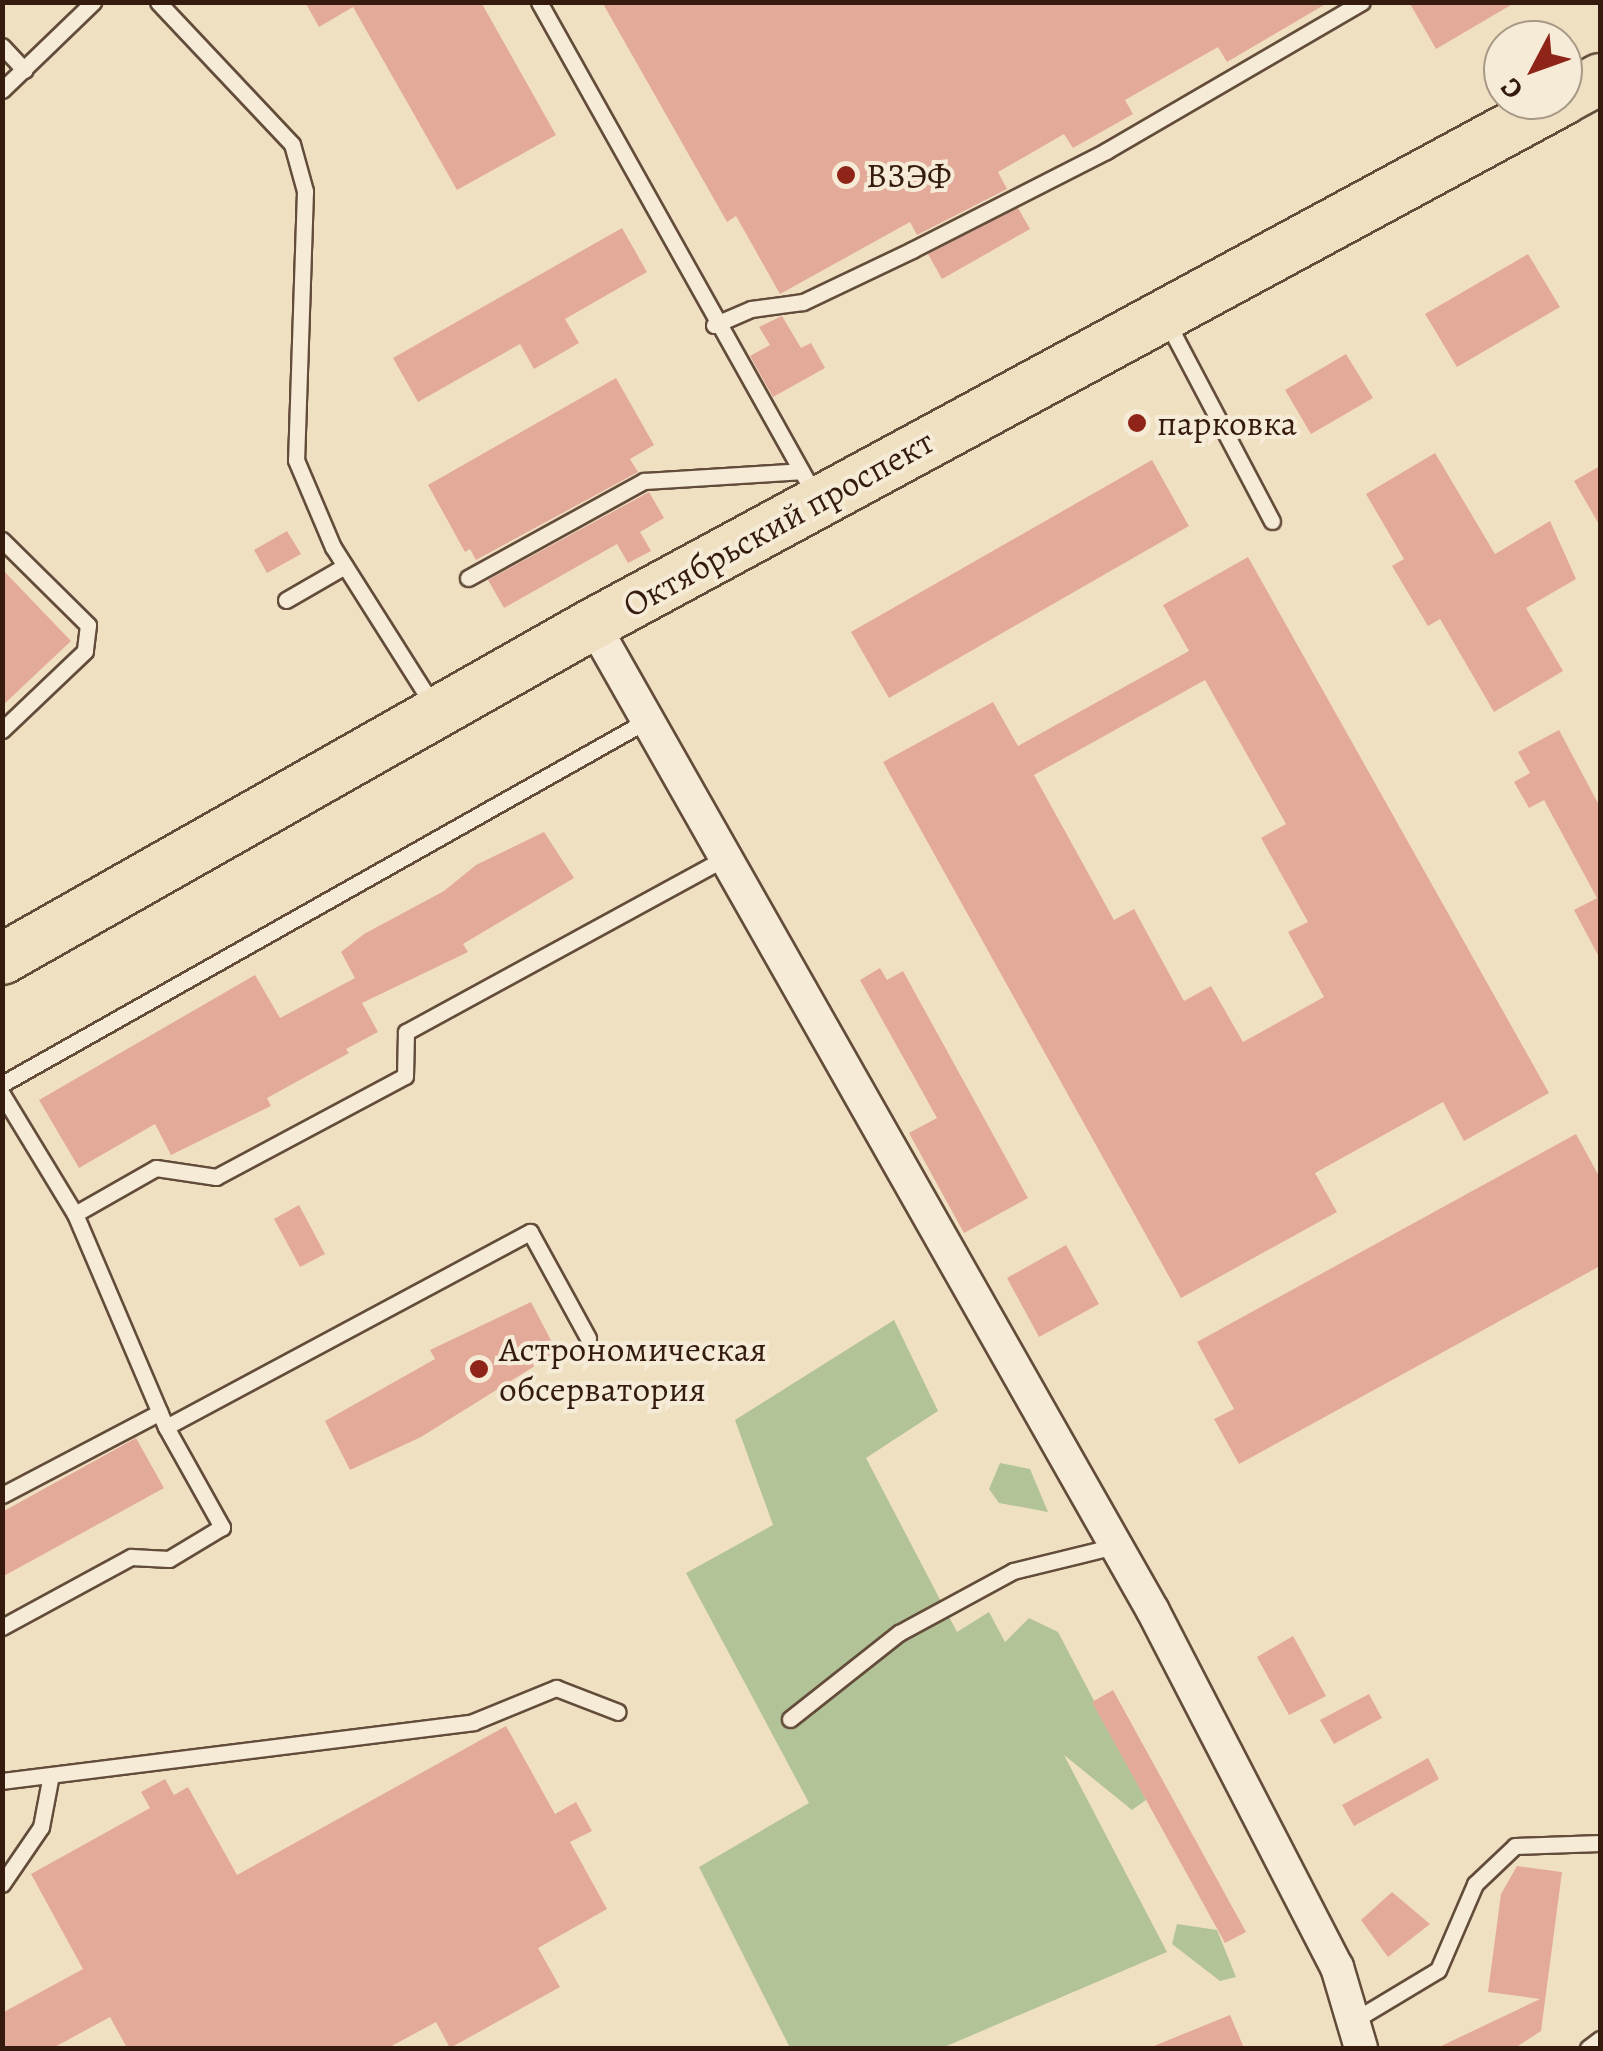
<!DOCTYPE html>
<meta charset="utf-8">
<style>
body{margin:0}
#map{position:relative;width:1603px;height:2051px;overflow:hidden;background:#f0e0c2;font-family:Alegreya,serif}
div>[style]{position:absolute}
.green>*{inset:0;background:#b3c398}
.building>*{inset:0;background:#e4aa99}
.roads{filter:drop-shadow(2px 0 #634c3a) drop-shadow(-2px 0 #634c3a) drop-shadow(0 2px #634c3a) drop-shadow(0 -2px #634c3a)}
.service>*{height:15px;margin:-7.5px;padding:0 7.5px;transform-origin:7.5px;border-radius:7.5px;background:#f5ebd7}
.minor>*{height:32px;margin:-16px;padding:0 16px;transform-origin:16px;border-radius:16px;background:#f5ebd7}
.primary>*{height:50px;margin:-25px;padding:0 25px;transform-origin:25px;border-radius:25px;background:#f0e0c2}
.dots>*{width:28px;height:28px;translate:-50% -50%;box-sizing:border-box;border:5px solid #f5ebd7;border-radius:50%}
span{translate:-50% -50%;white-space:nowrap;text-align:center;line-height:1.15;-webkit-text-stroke:8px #f5ebd7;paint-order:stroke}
.poi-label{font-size:35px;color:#341b0d}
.left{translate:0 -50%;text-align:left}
.street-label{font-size:35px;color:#341b0d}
.frame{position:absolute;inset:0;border:5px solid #341b0d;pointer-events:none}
.north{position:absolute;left:1483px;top:20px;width:100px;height:100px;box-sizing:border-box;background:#f5ebd7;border:2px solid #a89886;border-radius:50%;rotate:229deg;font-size:28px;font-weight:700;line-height:40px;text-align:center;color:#341b0d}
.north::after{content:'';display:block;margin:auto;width:35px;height:45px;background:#8f2418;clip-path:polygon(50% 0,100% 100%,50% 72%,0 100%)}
</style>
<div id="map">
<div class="green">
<div style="clip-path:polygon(894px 1320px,938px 1411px,866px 1458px,957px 1632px,989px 1612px,1005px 1642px,1029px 1618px,1058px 1632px,1146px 1800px,1132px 1810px,1064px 1755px,1167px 1952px,942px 2048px,790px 2048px,699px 1867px,809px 1803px,686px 1573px,773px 1525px,735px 1420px)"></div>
<div style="clip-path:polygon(1000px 1463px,1030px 1469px,1048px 1512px,999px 1503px,989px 1489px)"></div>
<div style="clip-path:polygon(1177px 1924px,1217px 1930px,1236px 1977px,1220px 1981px,1172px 1944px)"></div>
</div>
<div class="building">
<div style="clip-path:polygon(305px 2px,481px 2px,556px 135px,457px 190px,353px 7px,319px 27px)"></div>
<div style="clip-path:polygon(602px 2px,1329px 2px,1227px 62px,1218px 47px,1125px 100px,1133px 114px,1073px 148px,1064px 134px,998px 172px,1007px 189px,917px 235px,910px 222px,780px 294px,736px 216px,727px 222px)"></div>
<div style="clip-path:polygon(1409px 2px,1516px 2px,1436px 49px)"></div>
<div style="clip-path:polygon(1018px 208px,1030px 229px,942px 279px,928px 254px)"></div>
<div style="clip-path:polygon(622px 228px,647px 272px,565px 319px,579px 343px,534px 369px,520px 344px,418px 402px,393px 358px)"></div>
<div style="clip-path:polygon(1528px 254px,1560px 307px,1457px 367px,1425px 314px)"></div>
<div style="clip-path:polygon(782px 316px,801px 348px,811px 343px,825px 368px,773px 397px,750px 356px,770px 345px,759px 327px)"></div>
<div style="clip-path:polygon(1346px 354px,1373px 398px,1311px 434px,1285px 390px)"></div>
<div style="clip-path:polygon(616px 378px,654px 445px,630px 459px,638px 472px,476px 560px,470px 549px,465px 552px,428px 485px)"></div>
<div style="clip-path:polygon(1435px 453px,1495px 554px,1550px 521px,1576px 579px,1526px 608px,1563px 671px,1494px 712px,1440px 619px,1428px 626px,1392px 566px,1404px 559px,1366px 494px)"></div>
<div style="clip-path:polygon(1152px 460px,1189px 526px,889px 698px,851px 632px)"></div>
<div style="clip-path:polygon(1600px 466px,1600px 526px,1574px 481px)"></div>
<div style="clip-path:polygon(649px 492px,664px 518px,640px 532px,651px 551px,628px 563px,617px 544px,504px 608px,488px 580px)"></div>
<div style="clip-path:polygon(287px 531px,301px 554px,267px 573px,254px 550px)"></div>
<div style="clip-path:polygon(evenodd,1248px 557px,1549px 1093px,1464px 1141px,1443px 1102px,1315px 1173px,1337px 1212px,1181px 1298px,883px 762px,993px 702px,1018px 746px,1189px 651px,1163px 605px,1248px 557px,1205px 680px,1286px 824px,1261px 838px,1308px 922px,1288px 932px,1324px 997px,1243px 1042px,1211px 986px,1184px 1001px,1134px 909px,1114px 920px,1034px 775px,1205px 680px)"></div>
<div style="clip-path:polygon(2px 569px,71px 641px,2px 706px)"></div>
<div style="clip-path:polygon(1559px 730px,1600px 807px,1600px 959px,1574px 910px,1597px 898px,1544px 800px,1529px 808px,1514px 782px,1530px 773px,1518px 752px)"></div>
<div style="clip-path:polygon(544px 832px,574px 878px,463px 944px,468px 952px,362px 1003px,378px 1032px,346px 1049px,349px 1053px,267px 1098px,271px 1106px,171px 1155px,155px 1124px,79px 1168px,39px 1100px,255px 975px,280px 1018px,355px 978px,341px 952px,364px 934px,444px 891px,476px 865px)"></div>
<div style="clip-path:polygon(880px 968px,887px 980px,903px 971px,1028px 1198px,964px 1233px,909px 1133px,937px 1118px,860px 980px)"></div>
<div style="clip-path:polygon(1576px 1134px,1600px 1178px,1600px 1266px,1239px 1464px,1214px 1419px,1234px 1409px,1197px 1342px)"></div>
<div style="clip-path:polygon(299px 1205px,325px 1254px,300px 1267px,274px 1219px)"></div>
<div style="clip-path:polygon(1066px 1245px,1099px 1304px,1039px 1337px,1007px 1278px)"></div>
<div style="clip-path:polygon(531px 1302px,557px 1352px,421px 1437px,350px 1470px,325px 1421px,435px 1359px,430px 1350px)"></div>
<div style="clip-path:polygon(136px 1438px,164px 1488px,2px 1577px,2px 1512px)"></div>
<div style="clip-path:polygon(1293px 1636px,1326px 1696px,1289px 1715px,1257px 1657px)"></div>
<div style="clip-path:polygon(1113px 1690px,1246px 1932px,1225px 1943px,1092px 1702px)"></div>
<div style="clip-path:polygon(1369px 1694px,1382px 1718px,1334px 1744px,1320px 1720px)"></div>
<div style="clip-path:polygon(506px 1726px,555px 1814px,576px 1802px,592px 1831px,570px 1842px,607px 1909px,538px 1948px,560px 1987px,450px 2048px,436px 2022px,388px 2048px,127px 2048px,110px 2017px,53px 2048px,2px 2048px,2px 2013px,83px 1969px,31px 1874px,150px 1808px,141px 1792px,165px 1779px,174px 1795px,188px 1787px,237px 1875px)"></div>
<div style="clip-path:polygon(1428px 1758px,1439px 1779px,1354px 1826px,1342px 1805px)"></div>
<div style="clip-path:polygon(1517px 1866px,1562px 1872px,1541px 2031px,1515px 2048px,1437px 2048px,1540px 1999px,1488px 1992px,1501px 1894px)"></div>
<div style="clip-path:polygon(1392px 1892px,1430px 1924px,1388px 1957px,1361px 1920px)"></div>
<div style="clip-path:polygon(1230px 2015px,1244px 2048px,1149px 2048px)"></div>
</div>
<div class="roads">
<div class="service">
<div style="left:158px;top:2px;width:195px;rotate:46.7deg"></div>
<div style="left:292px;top:144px;width:49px;rotate:74.5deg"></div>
<div style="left:305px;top:191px;width:269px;rotate:91.9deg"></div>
<div style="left:296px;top:460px;width:95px;rotate:67deg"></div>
<div style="left:333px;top:547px;width:189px;rotate:57.7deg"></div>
<div style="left:539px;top:2px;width:567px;rotate:60.77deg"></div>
<div style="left:2px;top:46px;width:33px;rotate:47deg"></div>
<div style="left:2px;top:90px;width:127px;rotate:-44deg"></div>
<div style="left:1167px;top:322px;width:225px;rotate:62.2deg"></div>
<div style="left:714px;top:325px;width:40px;rotate:-23.4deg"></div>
<div style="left:751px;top:309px;width:52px;rotate:-7.7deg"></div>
<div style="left:803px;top:302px;width:121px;rotate:-25.5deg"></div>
<div style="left:912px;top:250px;width:218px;rotate:-27deg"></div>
<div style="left:1106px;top:151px;width:296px;rotate:-30.2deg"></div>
<div style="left:2px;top:540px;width:121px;rotate:44.7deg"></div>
<div style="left:88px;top:625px;width:26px;rotate:97deg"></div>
<div style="left:85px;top:651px;width:115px;rotate:136.4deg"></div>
<div style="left:468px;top:578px;width:201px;rotate:-28.9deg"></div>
<div style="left:644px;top:481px;width:157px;rotate:-3.6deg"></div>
<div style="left:286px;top:600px;width:68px;rotate:-30deg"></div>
<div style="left:2px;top:1084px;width:739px;rotate:-29.41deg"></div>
<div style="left:2px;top:1094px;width:140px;rotate:58.7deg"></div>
<div style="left:75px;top:1214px;width:232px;rotate:66.9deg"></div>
<div style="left:166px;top:1427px;width:115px;rotate:60.8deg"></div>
<div style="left:222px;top:1527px;width:62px;rotate:148.9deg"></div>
<div style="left:169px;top:1559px;width:38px;rotate:-177deg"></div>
<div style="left:131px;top:1557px;width:147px;rotate:151.5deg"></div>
<div style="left:75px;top:1214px;width:93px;rotate:-29.6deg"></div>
<div style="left:156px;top:1168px;width:61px;rotate:8.5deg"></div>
<div style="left:216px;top:1177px;width:214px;rotate:-28.1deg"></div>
<div style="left:405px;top:1076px;width:44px;rotate:-88.7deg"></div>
<div style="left:406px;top:1032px;width:363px;rotate:-28.6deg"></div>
<div style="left:166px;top:1427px;width:413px;rotate:-28.2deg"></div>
<div style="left:530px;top:1232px;width:121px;rotate:61.3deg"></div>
<div style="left:2px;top:1495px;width:178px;rotate:-27.7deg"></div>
<div style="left:790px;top:1719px;width:139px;rotate:-38.3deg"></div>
<div style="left:899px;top:1633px;width:130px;rotate:-28.5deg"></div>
<div style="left:1013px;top:1571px;width:105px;rotate:-13.8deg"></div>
<div style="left:2px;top:1781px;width:475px;rotate:-7.1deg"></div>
<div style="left:473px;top:1722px;width:90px;rotate:-22.3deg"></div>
<div style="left:556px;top:1688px;width:66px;rotate:21.2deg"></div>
<div style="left:2px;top:1884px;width:69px;rotate:-55.6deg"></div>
<div style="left:41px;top:1827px;width:48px;rotate:-79.2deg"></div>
<div style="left:1353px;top:2021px;width:99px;rotate:-31deg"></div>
<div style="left:1438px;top:1970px;width:94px;rotate:-66.7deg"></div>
<div style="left:1475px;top:1884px;width:55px;rotate:-43.5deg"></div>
<div style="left:1515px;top:1846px;width:85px;rotate:-2deg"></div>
<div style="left:1588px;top:2048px;width:15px;rotate:-37deg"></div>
</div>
<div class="minor">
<div style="left:593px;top:624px;width:1135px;rotate:60.43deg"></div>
<div style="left:1153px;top:1611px;width:401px;rotate:62.7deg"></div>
<div style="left:1337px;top:1967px;width:84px;rotate:73.5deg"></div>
</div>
<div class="primary">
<div style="left:1563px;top:99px;width:42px;rotate:-28.4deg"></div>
<div style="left:2px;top:959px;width:679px;rotate:-29.55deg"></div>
<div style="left:593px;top:624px;width:1102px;rotate:-28.4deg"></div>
</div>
</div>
<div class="dots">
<div style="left:846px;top:175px;background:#8f2418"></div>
<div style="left:1137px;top:423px;background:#8f2418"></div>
<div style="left:479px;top:1369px;background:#8f2418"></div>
</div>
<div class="poi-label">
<span class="left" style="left:866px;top:175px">ВЗЭФ</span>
<span class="left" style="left:1157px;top:423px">парковка</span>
<span class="left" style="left:499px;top:1369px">Aстрономическая<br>обсерватория</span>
</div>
<div class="street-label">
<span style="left:778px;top:523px;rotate:-29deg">Октябрьский проспект</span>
</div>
<div class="frame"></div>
<div class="north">С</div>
</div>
